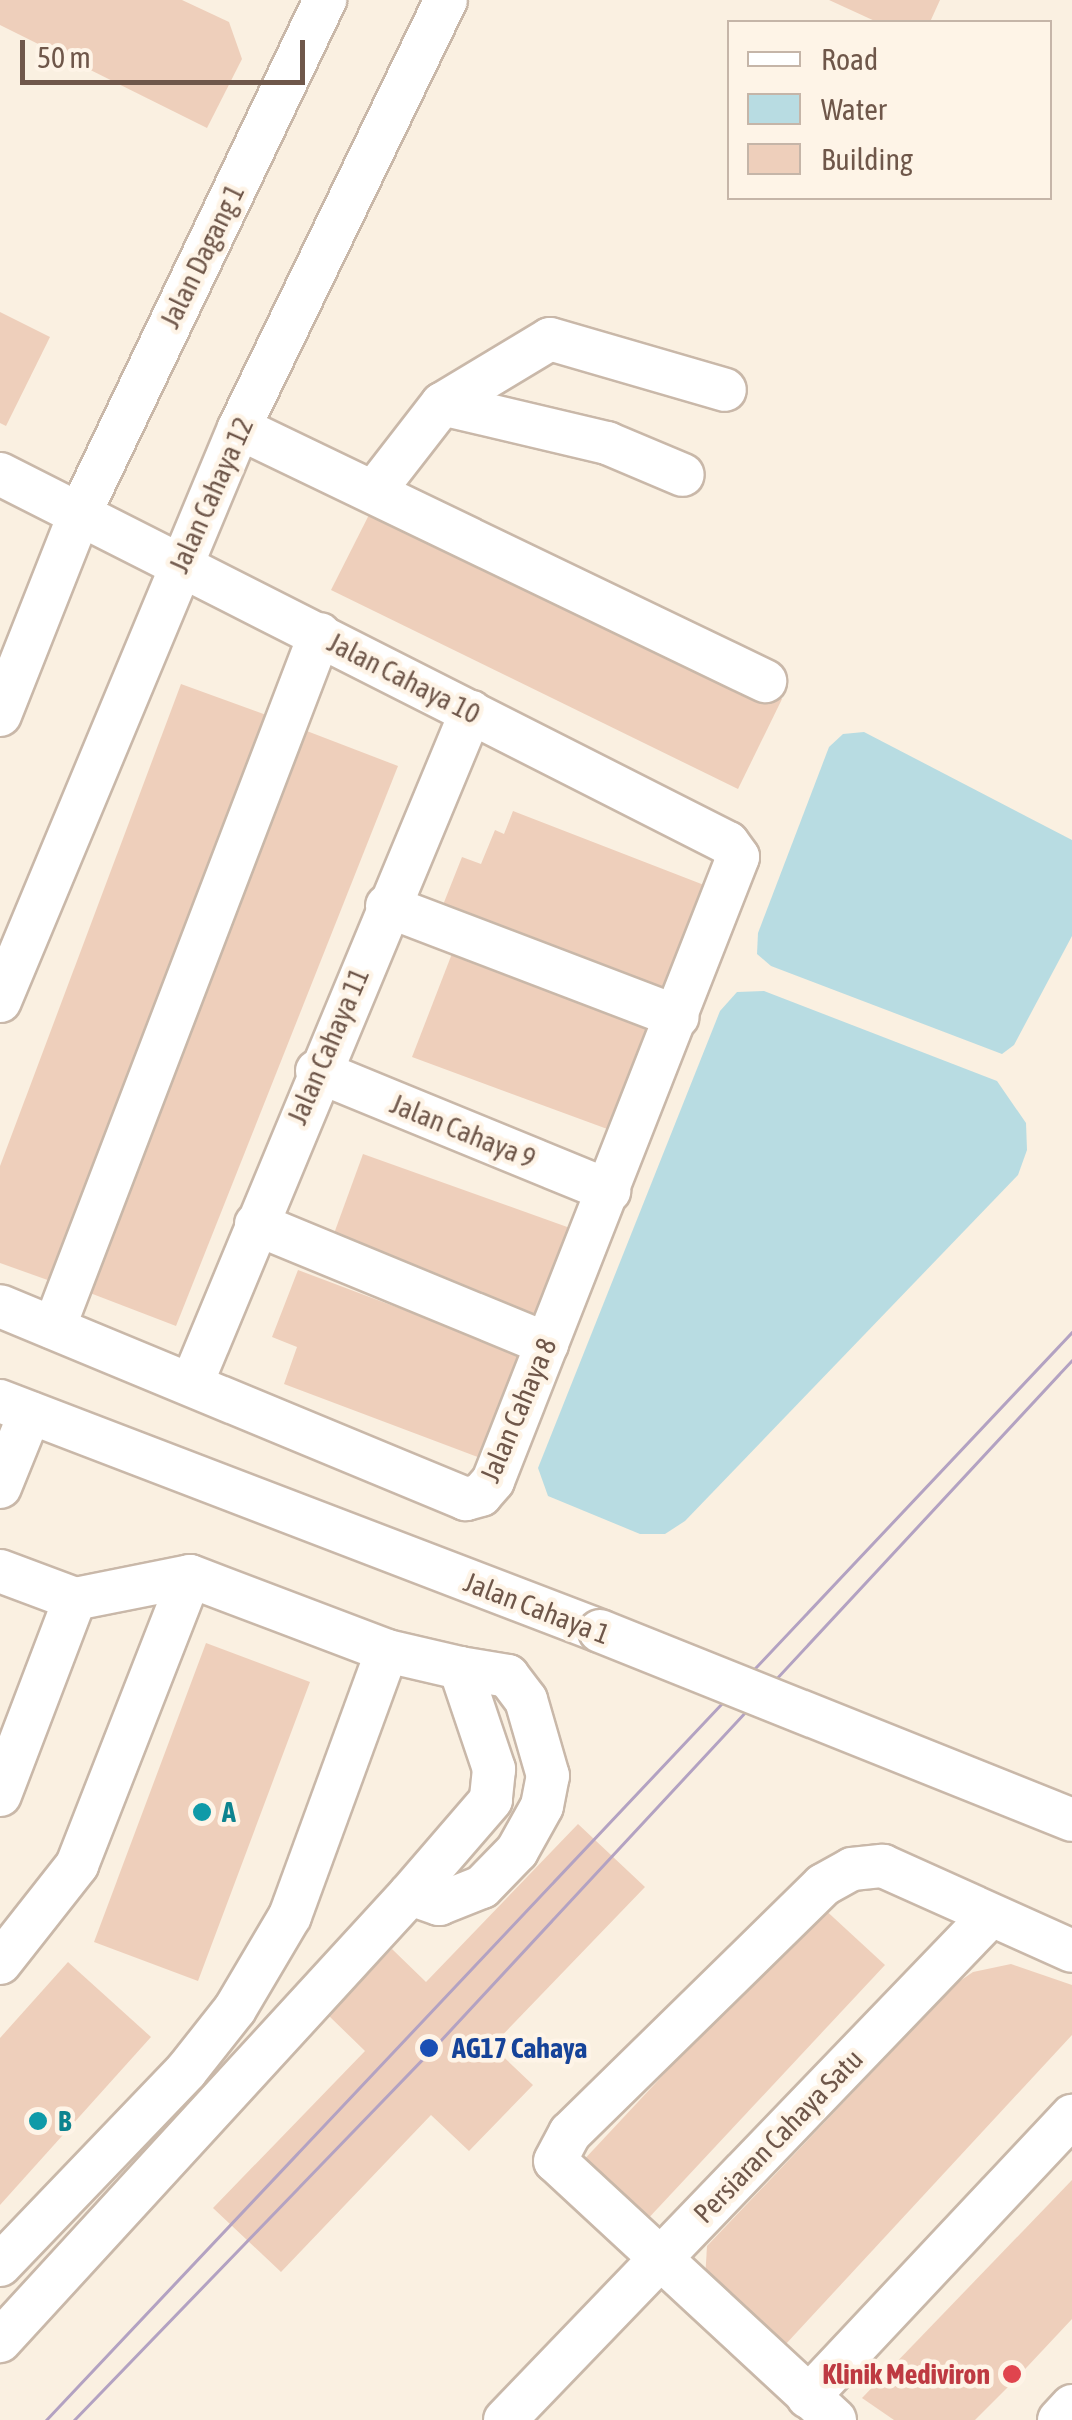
<!DOCTYPE html>
<style>
body{margin:0}
#map{position:relative;width:1072px;height:2420px;overflow:hidden;background:#faf0e1;font-family:"Asap Condensed",sans-serif}
div>[style]{position:absolute}
.water>*{inset:0;background:#b8dce2}
.building>*{inset:0;background:#eecfbb}
.roads{filter:drop-shadow(2px 0 #c9b8a9) drop-shadow(-2px 0 #c9b8a9) drop-shadow(0 2px #c9b8a9) drop-shadow(0 -2px #c9b8a9)}
.minor>*{height:42px;margin:-21px;padding:0 21px;transform-origin:21px;border-radius:21px;background:#fff}
.tram>*{height:2.5px;margin:-1.25px;padding:0 1.25px;transform-origin:1.25px;border-radius:1.25px;background:#b3a2c2}
.bridges{filter:drop-shadow(2px 0 #c9b8a9) drop-shadow(-2px 0 #c9b8a9) drop-shadow(0 2px #c9b8a9) drop-shadow(0 -2px #c9b8a9)}
.minor-bridge>*{height:42px;margin:-21px;padding:0 21px;transform-origin:21px;border-radius:21px;background:#fff}
.dots>*{width:28px;height:28px;translate:-50% -50%;box-sizing:border-box;border:5px solid #fef4e7;border-radius:50%}
span{translate:-50% -50%;white-space:nowrap;text-align:center;line-height:1.15;-webkit-text-stroke:9px #fef4e7;paint-order:stroke}
.street-label{font-size:28px;color:#6f574a}
.culture-label{font-size:28px;color:#0d838f;font-weight:700}
.left{translate:0 -50%;text-align:left}
.transit-label{font-size:28px;color:#164399;font-weight:700}
.health-label{font-size:28px;color:#be3a42;font-weight:700}
.right{translate:-100% -50%;text-align:right}
.legend{position:absolute;left:727px;top:20px;width:325px;height:180px;box-sizing:border-box;background:#fef4e7;border:2px solid #c5b5a8;margin:0;padding:12px 18px;list-style:none;font-size:30px;color:#6f574a}
.legend li{display:flex;align-items:center;gap:20px;height:50px}
.legend b{width:50px;border:2px solid #c5b5a8}
.scale{position:absolute;left:20px;top:40px;width:285px;height:45px;box-sizing:border-box;border:5px solid #6f574a;border-top:0;padding-left:12px;font-size:30px;line-height:35px;white-space:nowrap;color:#6f574a;-webkit-text-stroke:8px #fef4e7;paint-order:stroke}
</style>
<div id="map">
<div class="water">
<div style="clip-path:polygon(864px 732px,1072px 840px,1072px 936px,1014px 1045px,1002px 1054px,771px 966px,757px 954px,758px 933px,829px 747px,843px 734px)"></div>
<div style="clip-path:polygon(764px 991px,997px 1081px,1026px 1123px,1027px 1150px,1018px 1175px,685px 1521px,665px 1534px,640px 1534px,548px 1496px,538px 1468px,720px 1011px,737px 992px)"></div>
</div>
<div class="building">
<div style="clip-path:polygon(0 0,182px 0,229px 22px,242px 59px,207px 128px,0 25px)"></div>
<div style="clip-path:polygon(829px 0,940px 0,930px 22px,877px 22px)"></div>
<div style="clip-path:polygon(0 312px,50px 337px,6px 426px,0 423px)"></div>
<div style="clip-path:polygon(376px 501px,782px 699px,738px 789px,331px 590px)"></div>
<div style="clip-path:polygon(181px 684px,269px 716px,56px 1283px,0 1263px,0 1166px)"></div>
<div style="clip-path:polygon(299px 728px,398px 766px,176px 1326px,77px 1288px)"></div>
<div style="clip-path:polygon(513px 811px,704px 885px,657px 1004px,437px 920px,462px 857px,481px 864px,495px 830px,504px 834px)"></div>
<div style="clip-path:polygon(453px 951px,650px 1025px,610px 1130px,412px 1057px)"></div>
<div style="clip-path:polygon(363px 1154px,570px 1228px,535px 1324px,328px 1250px)"></div>
<div style="clip-path:polygon(298px 1270px,523px 1355px,483px 1459px,284px 1384px,297px 1347px,272px 1337px)"></div>
<div style="clip-path:polygon(206px 1643px,310px 1682px,198px 1981px,94px 1942px)"></div>
<div style="clip-path:polygon(578px 1824px,645px 1887px,492px 2046px,533px 2085px,469px 2151px,431px 2115px,281px 2272px,213px 2208px,365px 2051px,328px 2015px,392px 1949px,426px 1982px)"></div>
<div style="clip-path:polygon(821px 1906px,885px 1965px,644px 2223px,580px 2164px)"></div>
<div style="clip-path:polygon(68px 1962px,151px 2037px,0 2205px,0 2038px)"></div>
<div style="clip-path:polygon(1011px 1964px,1072px 1985px,1072px 2035px,785px 2345px,705px 2280px,707px 2246px,957px 1983px,973px 1972px)"></div>
<div style="clip-path:polygon(1072px 2180px,1072px 2319px,1014px 2381px,975px 2420px,894px 2420px,862px 2398px)"></div>
</div>
<div class="roads">
<div class="minor">
<div style="left:442px;top:404px;width:126px;rotate:-31deg"></div>
<div style="left:550px;top:339px;width:182px;rotate:16.2deg"></div>
<div style="left:239px;top:428px;width:584px;rotate:25.69deg"></div>
<div style="left:0;top:474px;width:816px;rotate:26.88deg"></div>
<div style="left:728px;top:843px;width:17px;rotate:54deg"></div>
<div style="left:738px;top:857px;width:670px;rotate:111.44deg"></div>
<div style="left:493px;top:1481px;width:18px;rotate:131deg"></div>
<div style="left:481px;top:1495px;width:16px;rotate:165deg"></div>
<div style="left:466px;top:1499px;width:504px;rotate:-157.5deg"></div>
<div style="left:376px;top:489px;width:108px;rotate:-52.2deg"></div>
<div style="left:442px;top:404px;width:170px;rotate:13.3deg"></div>
<div style="left:607px;top:443px;width:82px;rotate:22.8deg"></div>
<div style="left:0;top:715px;width:217px;rotate:-68.4deg"></div>
<div style="left:80px;top:513px;width:569px;rotate:-64.47deg"></div>
<div style="left:387px;top:906px;width:311px;rotate:20.9deg"></div>
<div style="left:0;top:1001px;width:621px;rotate:-67.36deg"></div>
<div style="left:239px;top:428px;width:475px;rotate:-64.2deg"></div>
<div style="left:317px;top:1071px;width:316px;rotate:22.3deg"></div>
<div style="left:256px;top:1224px;width:315px;rotate:22.4deg"></div>
<div style="left:54px;top:1328px;width:743px;rotate:-69.03deg"></div>
<div style="left:192px;top:1383px;width:727px;rotate:-67.42deg"></div>
<div style="left:0;top:1401px;width:643px;rotate:20.97deg"></div>
<div style="left:0;top:1487px;width:80px;rotate:-67.9deg"></div>
<div style="left:0;top:1571px;width:80px;rotate:20.5deg"></div>
<div style="left:75px;top:1599px;width:117px;rotate:-11.3deg"></div>
<div style="left:190px;top:1576px;width:211px;rotate:20.8deg"></div>
<div style="left:387px;top:1651px;width:75px;rotate:13.1deg"></div>
<div style="left:460px;top:1668px;width:107px;rotate:71.4deg"></div>
<div style="left:494px;top:1769px;width:31px;rotate:96deg"></div>
<div style="left:491px;top:1800px;width:124px;rotate:130.8deg"></div>
<div style="left:410px;top:1894px;width:607px;rotate:132.53deg"></div>
<div style="left:0;top:1795px;width:210px;rotate:-69.1deg"></div>
<div style="left:410px;top:1894px;width:31px;rotate:19deg"></div>
<div style="left:439px;top:1904px;width:46px;rotate:-21.6deg"></div>
<div style="left:482px;top:1887px;width:50px;rotate:-45.8deg"></div>
<div style="left:517px;top:1851px;width:51px;rotate:-60.9deg"></div>
<div style="left:542px;top:1806px;width:31px;rotate:-79deg"></div>
<div style="left:548px;top:1776px;width:79px;rotate:-106.1deg"></div>
<div style="left:526px;top:1700px;width:30px;rotate:-127deg"></div>
<div style="left:508px;top:1676px;width:49px;rotate:-170.5deg"></div>
<div style="left:0;top:1963px;width:125px;rotate:-51.8deg"></div>
<div style="left:77px;top:1865px;width:310px;rotate:-68.6deg"></div>
<div style="left:0;top:2265px;width:269px;rotate:-46.2deg"></div>
<div style="left:186px;top:2071px;width:79px;rotate:-51.7deg"></div>
<div style="left:235px;top:2009px;width:108px;rotate:-59.4deg"></div>
<div style="left:290px;top:1916px;width:282px;rotate:-69.9deg"></div>
<div style="left:808px;top:2397px;width:386px;rotate:-46.8deg"></div>
<div style="left:505px;top:2420px;width:699px;rotate:-46.1deg"></div>
<div style="left:835px;top:2420px;width:381px;rotate:-137.2deg"></div>
<div style="left:555px;top:2161px;width:32px;rotate:-62deg"></div>
<div style="left:570px;top:2133px;width:354px;rotate:-44.4deg"></div>
<div style="left:823px;top:1885px;width:33px;rotate:-29deg"></div>
<div style="left:852px;top:1869px;width:31px;rotate:-6deg"></div>
<div style="left:883px;top:1866px;width:207px;rotate:24.2deg"></div>
<div style="left:1059px;top:2420px;width:19px;rotate:-47deg"></div>
</div>
</div>
<div class="tram">
<div style="left:46px;top:2420px;width:1495px;rotate:-46.68deg"></div>
<div style="left:74px;top:2420px;width:525px;rotate:-46deg"></div>
<div style="left:439px;top:2042px;width:930px;rotate:-47.13deg"></div>
</div>
<div class="bridges">
<div class="minor-bridge">
<div style="left:600px;top:1631px;width:508px;rotate:21.82deg"></div>
</div>
</div>
<div class="dots">
<div style="left:202px;top:1812px;background:#0f9aa8"></div>
<div style="left:429px;top:2048px;background:#1a4fb4"></div>
<div style="left:38px;top:2121px;background:#0f9aa8"></div>
<div style="left:1012px;top:2374px;background:#e0444e"></div>
</div>
<div class="street-label">
<span style="left:202px;top:256px;rotate:-64deg">Jalan Dagang 1</span>
<span style="left:211px;top:495px;rotate:-66deg">Jalan Cahaya 12</span>
<span style="left:404px;top:678px;rotate:27deg">Jalan Cahaya 10</span>
<span style="left:328px;top:1046px;rotate:-67deg">Jalan Cahaya 11</span>
<span style="left:463px;top:1131px;rotate:22deg">Jalan Cahaya 9</span>
<span style="left:518px;top:1410px;rotate:-67deg">Jalan Cahaya 8</span>
<span style="left:537px;top:1608px;rotate:21deg">Jalan Cahaya 1</span>
<span style="left:778px;top:2136px;rotate:-46deg">Persiaran Cahaya Satu</span>
</div>
<div class="culture-label">
<span class="left" style="left:222px;top:1812px">A</span>
<span class="left" style="left:58px;top:2121px">B</span>
</div>
<div class="transit-label">
<span class="left" style="left:452px;top:2048px">AG17 Cahaya</span>
</div>
<div class="health-label">
<span class="right" style="left:990px;top:2374px">Klinik Mediviron</span>
</div>
<ul class="legend">
<li><b style="height:12px;background:#fff"></b>Road</li>
<li><b style="height:28px;background:#b8dce2"></b>Water</li>
<li><b style="height:28px;background:#eecfbb"></b>Building</li>
</ul>
<div class="scale">50 m</div>
</div>
